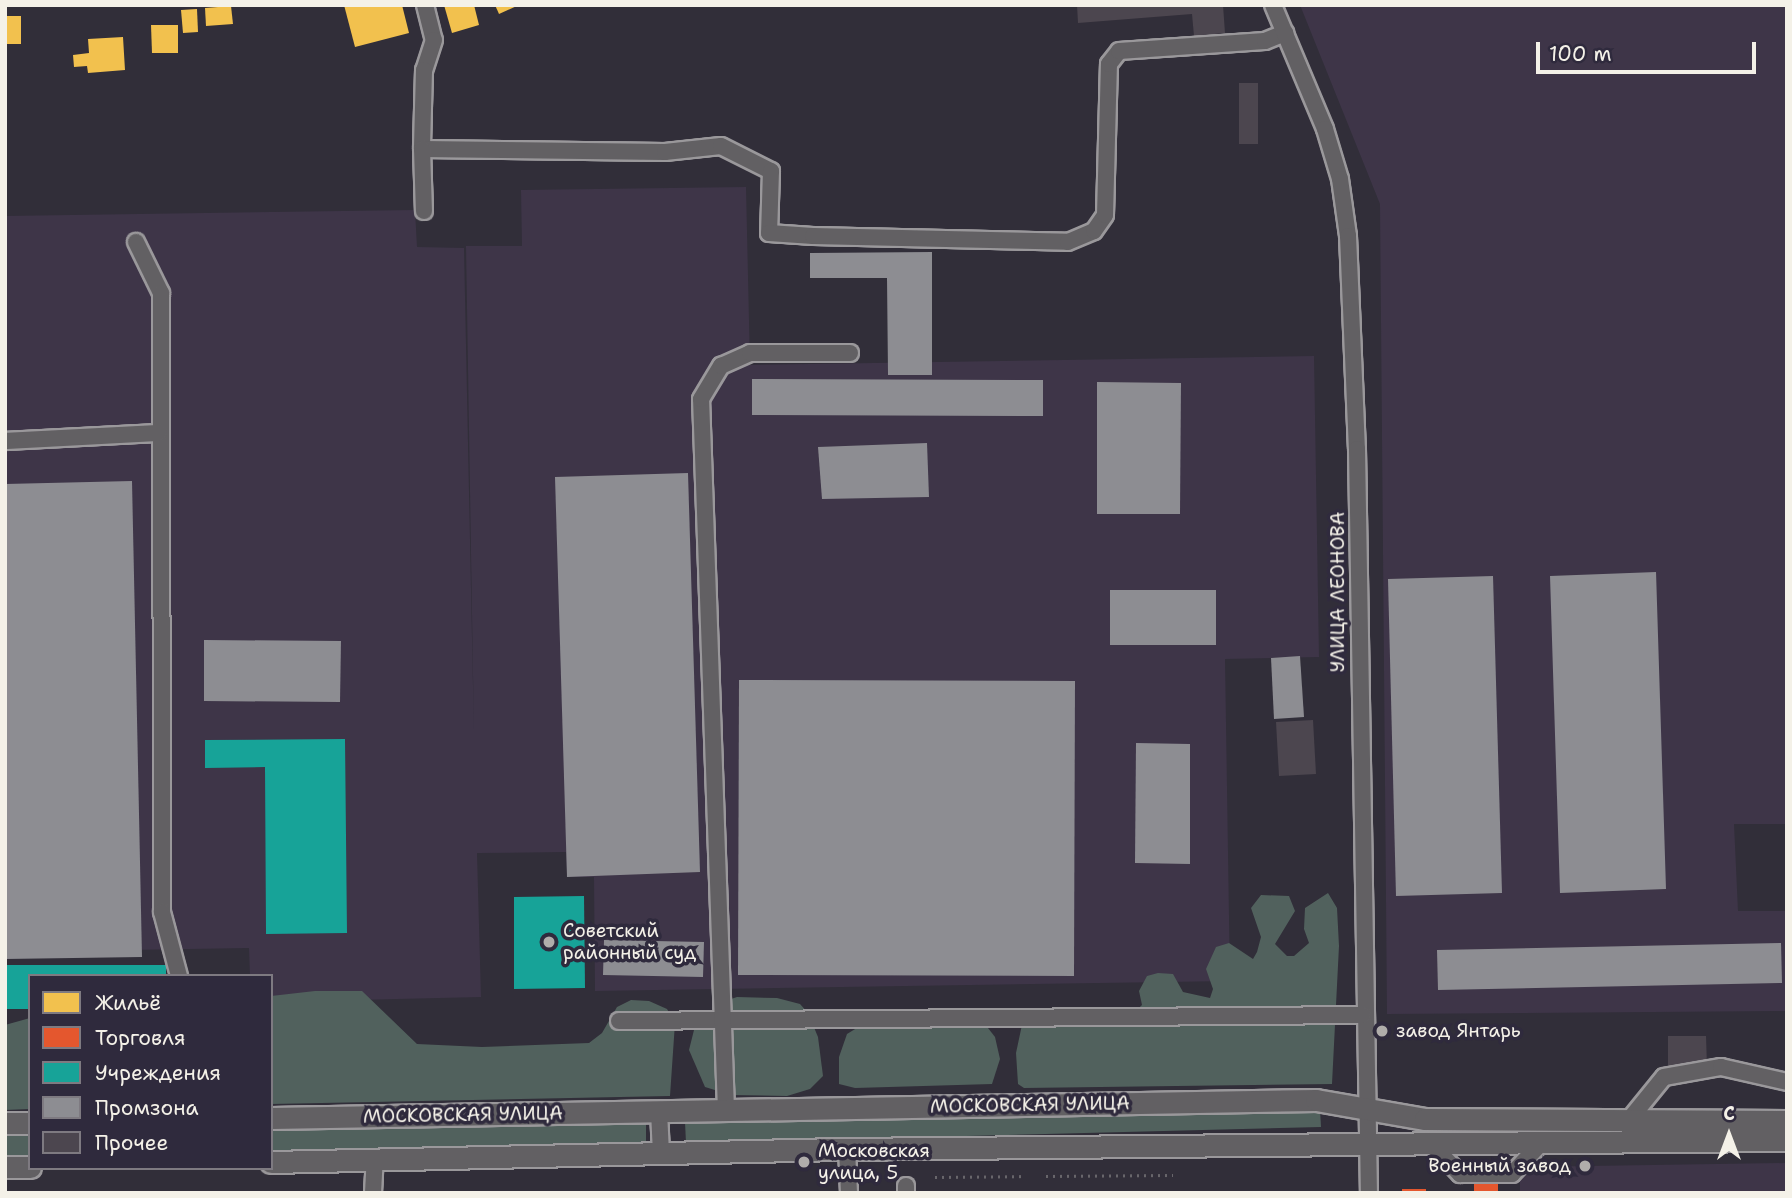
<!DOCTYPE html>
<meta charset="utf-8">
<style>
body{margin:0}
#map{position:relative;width:1792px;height:1198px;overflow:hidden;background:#312e39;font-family:"Shantell Sans",sans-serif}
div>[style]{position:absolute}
.built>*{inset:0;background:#3e3548}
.green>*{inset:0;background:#51615d}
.homes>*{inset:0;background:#f2c14e}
.shops>*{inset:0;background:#e4572e}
.public>*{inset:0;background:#17a398}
.industry>*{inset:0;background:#8d8d92}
.building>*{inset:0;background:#4c464f}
.path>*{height:2.5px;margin-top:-1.25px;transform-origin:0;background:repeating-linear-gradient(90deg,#68666b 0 2px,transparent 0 7px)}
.roads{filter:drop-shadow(2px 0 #9a989b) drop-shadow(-2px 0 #9a989b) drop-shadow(0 2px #9a989b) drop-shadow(0 -2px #9a989b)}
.minor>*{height:16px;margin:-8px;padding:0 8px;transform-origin:8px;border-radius:8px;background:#626063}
.major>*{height:21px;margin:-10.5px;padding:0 10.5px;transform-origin:10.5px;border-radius:10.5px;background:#626063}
.dots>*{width:19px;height:19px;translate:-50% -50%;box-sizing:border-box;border:4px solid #2f2a3d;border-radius:50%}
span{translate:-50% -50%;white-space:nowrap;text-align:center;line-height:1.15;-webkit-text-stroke:7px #2f2a3d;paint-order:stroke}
.street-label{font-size:19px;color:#f4f1e8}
.poi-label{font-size:19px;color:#f4f1e8}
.left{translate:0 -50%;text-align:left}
.right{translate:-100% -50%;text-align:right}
.frame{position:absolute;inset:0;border:7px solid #f4f1e8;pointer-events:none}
.legend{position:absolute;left:28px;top:974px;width:245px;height:196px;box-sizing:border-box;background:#2f2a3d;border:2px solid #7e7a81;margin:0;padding:9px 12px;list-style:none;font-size:21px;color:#f4f1e8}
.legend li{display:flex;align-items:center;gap:14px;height:35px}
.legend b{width:35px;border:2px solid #7e7a81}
.north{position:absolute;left:1694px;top:1100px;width:70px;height:70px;-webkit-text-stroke:5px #2f2a3d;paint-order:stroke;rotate:0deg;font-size:19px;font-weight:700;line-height:28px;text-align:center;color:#f4f1e8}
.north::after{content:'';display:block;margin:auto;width:24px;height:32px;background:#f4f1e8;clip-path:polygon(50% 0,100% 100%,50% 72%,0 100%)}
.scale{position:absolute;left:1536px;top:42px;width:220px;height:32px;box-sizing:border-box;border:4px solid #f4f1e8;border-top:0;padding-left:9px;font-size:21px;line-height:24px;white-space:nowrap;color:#f4f1e8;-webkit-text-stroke:5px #2f2a3d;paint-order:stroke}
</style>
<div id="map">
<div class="built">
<div style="clip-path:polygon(1300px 5px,1787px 5px,1787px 824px,1734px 824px,1738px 911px,1786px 911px,1787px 1011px,1387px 1014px,1380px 204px)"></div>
<div style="clip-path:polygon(746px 187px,750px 365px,1314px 356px,1319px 657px,1225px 659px,1230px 981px,595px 991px,594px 877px,567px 877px,566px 852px,477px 853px,481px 997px,271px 1002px,271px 976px,250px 976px,249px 948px,5px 952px,5px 216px,415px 210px,417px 247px,464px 248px,474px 735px,466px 246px,522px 246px,521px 190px)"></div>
<div style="clip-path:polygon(1787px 1163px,1787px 1193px,1520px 1193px,1520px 1167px)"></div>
</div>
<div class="green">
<div style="clip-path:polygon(1328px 893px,1337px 908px,1339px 946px,1332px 1084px,1024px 1088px,1018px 1084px,1016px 1053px,1023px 1020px,1127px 1019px,1142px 1005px,1139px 991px,1147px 976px,1158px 973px,1173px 974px,1183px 992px,1210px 998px,1213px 989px,1206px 969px,1216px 947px,1229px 943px,1253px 959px,1257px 952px,1261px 937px,1251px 908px,1261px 895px,1289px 896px,1295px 911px,1275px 944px,1287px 956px,1294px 956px,1309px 943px,1304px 929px,1305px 908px)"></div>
<div style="clip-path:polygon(315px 991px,362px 991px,417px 1044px,482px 1047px,589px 1043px,602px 1033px,617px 1007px,631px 1000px,649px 1001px,667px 1009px,675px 1023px,670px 1096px,271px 1104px,271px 996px)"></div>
<div style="clip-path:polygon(737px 997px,777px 998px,800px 1004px,808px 1013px,818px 1037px,823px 1076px,810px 1089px,787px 1096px,731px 1095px,705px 1087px,689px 1050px,694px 1030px,719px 1003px)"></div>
<div style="clip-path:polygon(30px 1018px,30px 1109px,5px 1110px,5px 1025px)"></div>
<div style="clip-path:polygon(981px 1019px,995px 1037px,1000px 1059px,992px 1084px,855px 1088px,839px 1084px,839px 1057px,847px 1034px,860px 1026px)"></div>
<div style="clip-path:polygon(1320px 1109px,1321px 1127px,686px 1143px,685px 1122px)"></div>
<div style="clip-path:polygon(646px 1119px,646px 1146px,271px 1153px,271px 1126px)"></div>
<div style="clip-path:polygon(30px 1131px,30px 1158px,5px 1158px,5px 1132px)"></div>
</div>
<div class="homes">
<div style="clip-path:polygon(344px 5px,402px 5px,409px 33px,355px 47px)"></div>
<div style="clip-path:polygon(444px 5px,474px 5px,479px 25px,452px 33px)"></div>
<div style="clip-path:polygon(495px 5px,519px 5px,499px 14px)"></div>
<div style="clip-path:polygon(231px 6px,233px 24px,206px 26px,205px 8px)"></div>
<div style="clip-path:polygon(197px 9px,198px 32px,183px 33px,181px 10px)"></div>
<div style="clip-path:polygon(5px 16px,21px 16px,21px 44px,5px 44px)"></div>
<div style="clip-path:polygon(151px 25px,178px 25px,178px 53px,152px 53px)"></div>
<div style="clip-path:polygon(123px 37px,125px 70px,88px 73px,87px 66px,74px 67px,73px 55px,89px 53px,88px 39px)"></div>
</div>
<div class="shops">
<div style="clip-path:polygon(1474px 1183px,1498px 1183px,1498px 1193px,1474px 1193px)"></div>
<div style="clip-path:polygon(1402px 1189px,1426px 1189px,1426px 1193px,1402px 1193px)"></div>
</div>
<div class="public">
<div style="clip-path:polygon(345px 739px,347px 933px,266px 934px,265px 767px,205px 768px,205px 740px)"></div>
<div style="clip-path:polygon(584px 896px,585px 988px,514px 989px,514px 897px)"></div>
<div style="clip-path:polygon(5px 965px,166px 965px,166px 976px,30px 976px,30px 1009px,5px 1009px)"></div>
</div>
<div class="industry">
<div style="clip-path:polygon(932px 252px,932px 375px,888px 375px,887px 278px,810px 278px,810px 253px)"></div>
<div style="clip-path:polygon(752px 379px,1043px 380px,1043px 416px,752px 415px)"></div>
<div style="clip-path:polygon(1097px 382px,1181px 383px,1180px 514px,1097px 514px)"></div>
<div style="clip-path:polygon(927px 443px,929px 497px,822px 499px,818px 447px)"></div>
<div style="clip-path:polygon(688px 473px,700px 872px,567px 877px,555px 477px)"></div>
<div style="clip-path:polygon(132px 481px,142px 957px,5px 959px,5px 484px)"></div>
<div style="clip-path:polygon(1656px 572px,1666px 889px,1560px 893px,1550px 576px)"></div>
<div style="clip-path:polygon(1493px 576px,1502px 893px,1396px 896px,1388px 579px)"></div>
<div style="clip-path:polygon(1110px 590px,1216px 590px,1216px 645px,1110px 645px)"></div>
<div style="clip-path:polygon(204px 640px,341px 641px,340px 702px,204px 701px)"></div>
<div style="clip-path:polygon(1300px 656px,1304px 717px,1274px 719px,1271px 658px)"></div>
<div style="clip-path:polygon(739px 680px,1075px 681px,1074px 976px,738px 975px)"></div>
<div style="clip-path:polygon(1136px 743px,1190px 744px,1190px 864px,1135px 863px)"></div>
<div style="clip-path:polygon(604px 940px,704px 942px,703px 977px,603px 975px)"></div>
<div style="clip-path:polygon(1781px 943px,1782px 983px,1438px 990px,1437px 950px)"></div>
</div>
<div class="building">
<div style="clip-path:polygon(1077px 5px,1223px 5px,1225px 33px,1194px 36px,1192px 14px,1078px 23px)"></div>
<div style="clip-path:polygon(1239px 83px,1258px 83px,1258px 144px,1239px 144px)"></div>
<div style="clip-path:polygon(1313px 720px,1316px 774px,1279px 776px,1276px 722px)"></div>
<div style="clip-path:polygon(1668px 1036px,1706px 1036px,1707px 1068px,1668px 1068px)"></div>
</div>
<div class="path">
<div style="left:1046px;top:1176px;width:127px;rotate:-0.5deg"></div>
<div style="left:935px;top:1177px;width:91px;rotate:-0.6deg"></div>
</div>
<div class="roads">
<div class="minor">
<div style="left:425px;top:5px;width:36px;rotate:76deg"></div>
<div style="left:434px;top:40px;width:32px;rotate:108deg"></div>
<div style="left:424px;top:70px;width:79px;rotate:91.5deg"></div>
<div style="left:422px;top:149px;width:243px;rotate:0.7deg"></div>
<div style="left:665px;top:152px;width:56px;rotate:-6.1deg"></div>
<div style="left:721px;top:146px;width:56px;rotate:26.6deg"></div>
<div style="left:771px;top:171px;width:62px;rotate:91.8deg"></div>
<div style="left:769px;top:233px;width:44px;rotate:3.9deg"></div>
<div style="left:813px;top:236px;width:255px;rotate:1.3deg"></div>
<div style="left:1068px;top:242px;width:28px;rotate:-23deg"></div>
<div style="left:1094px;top:231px;width:19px;rotate:-55deg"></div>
<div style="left:1105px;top:215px;width:151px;rotate:-88.5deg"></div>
<div style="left:1109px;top:64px;width:16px;rotate:-52deg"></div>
<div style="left:1119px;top:51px;width:146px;rotate:-3.9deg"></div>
<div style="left:1265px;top:41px;width:22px;rotate:-22deg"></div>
<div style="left:1273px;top:5px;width:134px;rotate:67.2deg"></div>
<div style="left:1325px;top:129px;width:52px;rotate:73.3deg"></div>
<div style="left:1340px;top:179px;width:58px;rotate:82deg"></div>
<div style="left:1348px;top:236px;width:213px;rotate:87.6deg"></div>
<div style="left:1357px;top:449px;width:744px;rotate:89.08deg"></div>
<div style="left:422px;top:149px;width:62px;rotate:88.2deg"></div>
<div style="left:136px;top:242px;width:57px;rotate:63.9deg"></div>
<div style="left:161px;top:293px;width:619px;rotate:89.91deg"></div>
<div style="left:162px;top:912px;width:66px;rotate:75.1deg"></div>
<div style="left:5px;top:441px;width:154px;rotate:-3deg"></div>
<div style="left:619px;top:1021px;width:744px;rotate:-0.46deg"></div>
<div style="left:726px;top:1110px;width:711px;rotate:-92.01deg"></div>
<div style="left:701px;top:399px;width:39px;rotate:-59deg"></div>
<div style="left:721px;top:366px;width:32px;rotate:-24deg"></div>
<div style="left:750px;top:353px;width:100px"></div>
<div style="left:659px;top:1111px;width:42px;rotate:87.3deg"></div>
<div style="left:1629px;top:1120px;width:55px;rotate:-50.9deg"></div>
<div style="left:1664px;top:1077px;width:58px;rotate:-10deg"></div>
<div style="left:1721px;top:1067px;width:68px;rotate:12.8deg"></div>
<div style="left:1431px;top:1144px;width:42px;rotate:46deg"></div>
<div style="left:1460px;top:1174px;width:52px"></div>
<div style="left:1512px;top:1174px;width:44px;rotate:-46.8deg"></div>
<div style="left:847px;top:1149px;width:44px;rotate:87.4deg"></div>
<div style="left:373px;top:1193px;width:34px;rotate:-87deg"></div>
<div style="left:906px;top:1193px;width:7px;rotate:-90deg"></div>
</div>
<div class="major">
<div style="left:271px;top:1118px;width:1045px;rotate:-0.99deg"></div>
<div style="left:1316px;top:1100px;width:111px;rotate:9.9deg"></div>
<div style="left:1425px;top:1119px;width:362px;rotate:0.3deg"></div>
<div style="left:5px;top:1123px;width:25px"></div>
<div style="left:271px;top:1162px;width:570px;rotate:-1.31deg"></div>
<div style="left:841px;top:1149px;width:946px;rotate:-0.55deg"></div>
<div style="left:5px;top:1167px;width:25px"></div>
</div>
</div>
<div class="dots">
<div style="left:549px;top:942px;background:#b0adab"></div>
<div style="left:1382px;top:1031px;background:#b0adab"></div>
<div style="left:804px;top:1162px;background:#b0adab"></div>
<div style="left:1585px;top:1166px;background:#b0adab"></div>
</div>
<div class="street-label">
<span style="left:1338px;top:592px;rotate:-90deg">УЛИЦА ЛЕОНОВА</span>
<span style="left:1030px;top:1105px;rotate:-1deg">МОСКОВСКАЯ УЛИЦА</span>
<span style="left:463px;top:1115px;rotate:-1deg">МОСКОВСКАЯ УЛИЦА</span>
</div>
<div class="poi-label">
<span class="left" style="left:563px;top:942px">Советский<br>районный суд</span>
<span class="left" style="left:1396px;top:1031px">завод Янтарь</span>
<span class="left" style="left:818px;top:1162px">Московская<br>улица, 5</span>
<span class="right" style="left:1571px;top:1166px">Военный завод</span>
</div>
<div class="frame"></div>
<ul class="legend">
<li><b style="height:19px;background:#f2c14e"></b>Жильё</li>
<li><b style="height:19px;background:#e4572e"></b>Торговля</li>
<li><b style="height:19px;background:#17a398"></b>Учреждения</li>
<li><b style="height:19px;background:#8d8d92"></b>Промзона</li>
<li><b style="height:19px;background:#4c464f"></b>Прочее</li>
</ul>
<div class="north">С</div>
<div class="scale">100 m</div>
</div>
